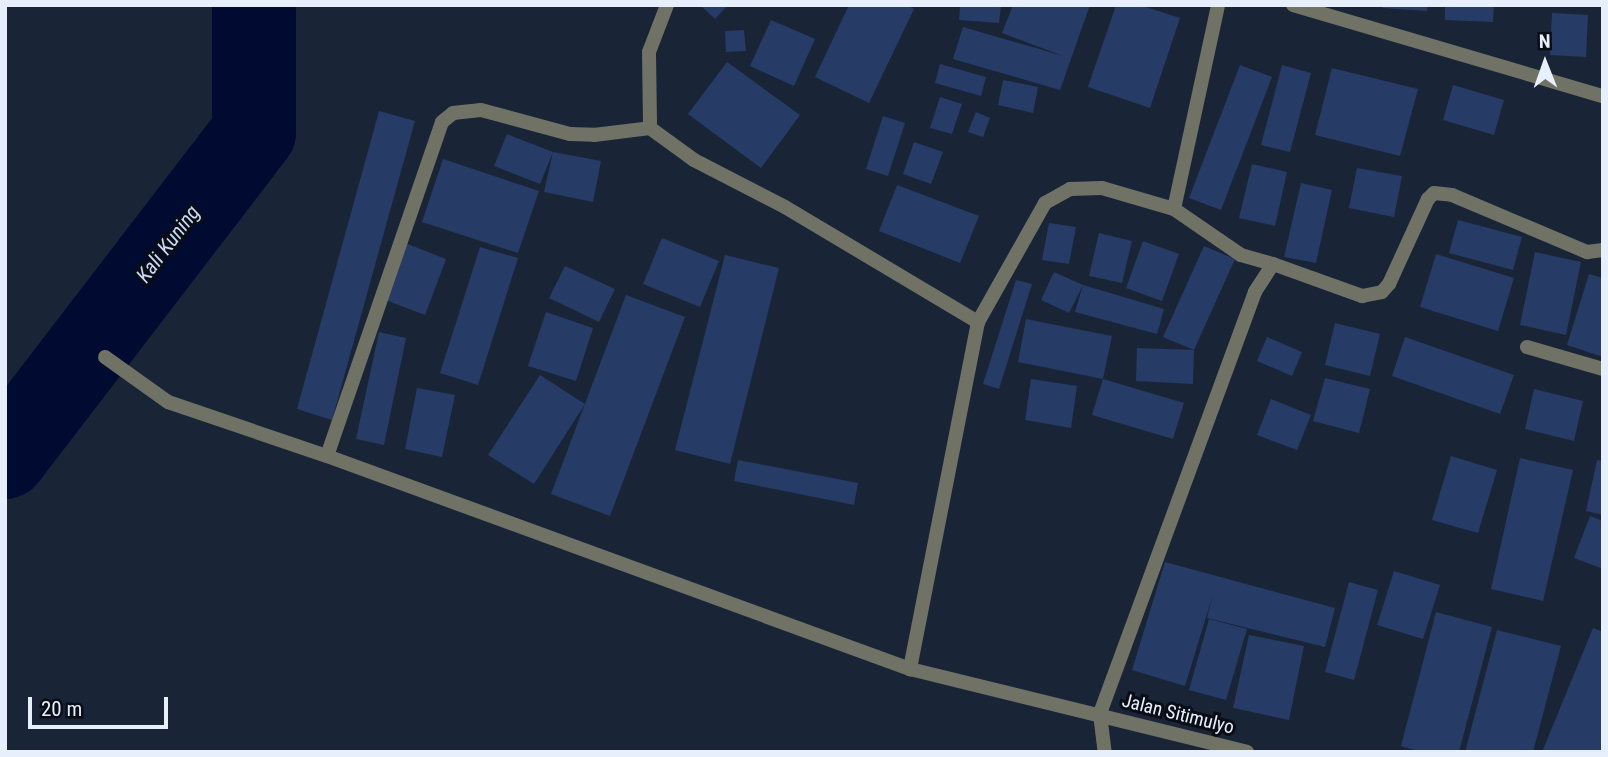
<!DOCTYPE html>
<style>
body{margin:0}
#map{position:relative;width:1608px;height:757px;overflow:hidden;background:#1a2437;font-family:"Roboto Condensed",sans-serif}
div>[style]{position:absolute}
.river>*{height:84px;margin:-42px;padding:0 42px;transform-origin:42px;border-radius:42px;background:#010b32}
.building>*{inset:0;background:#263b66}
.street>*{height:14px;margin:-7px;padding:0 7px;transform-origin:7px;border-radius:7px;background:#707266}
span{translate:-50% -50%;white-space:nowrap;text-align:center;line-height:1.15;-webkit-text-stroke:6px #090d16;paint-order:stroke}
.street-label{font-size:19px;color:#e7eefc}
.water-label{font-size:21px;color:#cad9f7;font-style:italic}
.frame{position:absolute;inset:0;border:7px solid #e7eefc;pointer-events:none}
.north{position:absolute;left:1510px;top:28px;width:70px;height:70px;-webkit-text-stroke:5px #090d16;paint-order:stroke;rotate:359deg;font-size:19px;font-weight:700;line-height:28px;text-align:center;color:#e7eefc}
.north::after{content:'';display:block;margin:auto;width:24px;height:32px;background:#e7eefc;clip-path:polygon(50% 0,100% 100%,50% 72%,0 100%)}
.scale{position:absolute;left:28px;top:697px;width:140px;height:32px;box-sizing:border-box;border:4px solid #e7eefc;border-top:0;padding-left:9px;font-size:21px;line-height:24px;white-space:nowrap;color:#e7eefc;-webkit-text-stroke:5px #090d16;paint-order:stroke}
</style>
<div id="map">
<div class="river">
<div style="left:5px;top:457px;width:409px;rotate:-52.5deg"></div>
<div style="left:254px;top:132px;width:127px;rotate:-90deg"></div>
</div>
<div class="building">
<div style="clip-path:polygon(700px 5px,728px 5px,715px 19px)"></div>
<div style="clip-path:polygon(849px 5px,907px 5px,914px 9px,869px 103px,815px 77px)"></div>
<div style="clip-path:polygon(960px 5px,1001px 5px,999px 23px,959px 20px)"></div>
<div style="clip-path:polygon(1013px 5px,1090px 5px,1060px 90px,953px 59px,963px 27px,1063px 56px,1002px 33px)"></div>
<div style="clip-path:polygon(1116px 5px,1140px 5px,1180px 18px,1150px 108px,1088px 87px)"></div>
<div style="clip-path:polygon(1383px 5px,1428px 5px,1427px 11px,1382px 8px)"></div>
<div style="clip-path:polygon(1445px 5px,1494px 5px,1493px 22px,1445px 20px)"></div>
<div style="clip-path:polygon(1552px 13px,1588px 15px,1586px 57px,1550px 55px)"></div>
<div style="clip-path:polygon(771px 20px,815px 39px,794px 86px,750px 66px)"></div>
<div style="clip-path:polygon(744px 30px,746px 51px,726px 52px,725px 31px)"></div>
<div style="clip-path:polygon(727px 62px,800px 115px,761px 168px,688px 114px)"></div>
<div style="clip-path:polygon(940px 64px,986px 77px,981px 96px,935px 83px)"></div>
<div style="clip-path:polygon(1240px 65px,1272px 77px,1221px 210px,1189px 198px)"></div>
<div style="clip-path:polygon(1282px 65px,1311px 73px,1290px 152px,1261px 145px)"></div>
<div style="clip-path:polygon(1332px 68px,1418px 89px,1400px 156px,1315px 135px)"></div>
<div style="clip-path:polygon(1003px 80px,1038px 87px,1033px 113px,998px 105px)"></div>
<div style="clip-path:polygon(1453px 85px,1504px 100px,1494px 135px,1443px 120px)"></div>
<div style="clip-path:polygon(940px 97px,962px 104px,952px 134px,930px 128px)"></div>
<div style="clip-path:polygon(379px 111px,415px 121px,332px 420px,297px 409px)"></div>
<div style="clip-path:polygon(976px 112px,990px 118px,983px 137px,968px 132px)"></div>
<div style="clip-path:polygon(883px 116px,905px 123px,888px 176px,866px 169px)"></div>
<div style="clip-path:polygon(507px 134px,553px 152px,601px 161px,593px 202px,544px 192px,553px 152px,540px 184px,494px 166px)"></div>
<div style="clip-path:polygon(914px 142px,943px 152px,931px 184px,903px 174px)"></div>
<div style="clip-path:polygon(443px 159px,539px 191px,518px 253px,422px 222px)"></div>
<div style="clip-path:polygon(1252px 164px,1287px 172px,1275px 226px,1239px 218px)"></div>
<div style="clip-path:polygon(1357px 168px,1402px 176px,1394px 217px,1349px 208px)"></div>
<div style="clip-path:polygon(1301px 183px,1332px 190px,1316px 263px,1284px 257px)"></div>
<div style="clip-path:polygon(897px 185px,979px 216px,960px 263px,879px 231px)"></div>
<div style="clip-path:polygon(1458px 220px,1522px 237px,1513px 270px,1449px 253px)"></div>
<div style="clip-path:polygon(1049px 223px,1076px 227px,1069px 264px,1042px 260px)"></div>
<div style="clip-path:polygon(1099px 233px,1132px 241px,1122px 283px,1089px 276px)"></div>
<div style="clip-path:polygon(662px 238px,719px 261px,700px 307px,643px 284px)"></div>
<div style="clip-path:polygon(1143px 241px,1179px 254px,1162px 301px,1126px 288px)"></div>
<div style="clip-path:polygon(405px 243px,446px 259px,425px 315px,383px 299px)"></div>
<div style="clip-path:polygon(1204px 246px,1235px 259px,1194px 350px,1163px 337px)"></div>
<div style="clip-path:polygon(480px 247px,518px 258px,478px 385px,440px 373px)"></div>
<div style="clip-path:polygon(1535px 252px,1581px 262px,1566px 335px,1520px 325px)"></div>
<div style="clip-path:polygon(1436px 254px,1514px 278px,1498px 331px,1420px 307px)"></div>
<div style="clip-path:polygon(725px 255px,779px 268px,730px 464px,675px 450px)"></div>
<div style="clip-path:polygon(565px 266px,615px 289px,599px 322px,549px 298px)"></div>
<div style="clip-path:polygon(1054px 272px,1083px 285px,1164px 309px,1157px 334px,1075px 312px,1083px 285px,1069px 313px,1041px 300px)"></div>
<div style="clip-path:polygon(1589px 274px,1603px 278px,1603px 357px,1567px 345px)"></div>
<div style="clip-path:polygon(1016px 280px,1032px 284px,999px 389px,983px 384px)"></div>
<div style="clip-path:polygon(626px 295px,685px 317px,610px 516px,551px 494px)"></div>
<div style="clip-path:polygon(546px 312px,593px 328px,576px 381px,528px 366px)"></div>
<div style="clip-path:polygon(1026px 319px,1112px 336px,1103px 379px,1018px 362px)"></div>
<div style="clip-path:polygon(1335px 323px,1380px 334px,1370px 376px,1325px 365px)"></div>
<div style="clip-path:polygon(379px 332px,406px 338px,384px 445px,356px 439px)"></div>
<div style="clip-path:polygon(1267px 337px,1302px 352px,1292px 376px,1257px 361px)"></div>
<div style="clip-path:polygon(1405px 337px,1514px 375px,1500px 414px,1392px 376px)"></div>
<div style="clip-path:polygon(1137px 348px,1194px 350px,1193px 384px,1136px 381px)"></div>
<div style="clip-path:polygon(540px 375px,585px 404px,534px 484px,488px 455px)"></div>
<div style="clip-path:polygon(1325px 378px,1370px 389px,1359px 433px,1313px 421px)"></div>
<div style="clip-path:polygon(1031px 379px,1077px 386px,1071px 428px,1025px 420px)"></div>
<div style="clip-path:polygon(1103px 379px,1184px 403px,1173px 439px,1092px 415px)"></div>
<div style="clip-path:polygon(417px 388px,455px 395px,442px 457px,405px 449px)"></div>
<div style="clip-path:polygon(1534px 389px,1583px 401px,1574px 441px,1525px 429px)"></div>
<div style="clip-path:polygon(1271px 399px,1311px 415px,1297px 450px,1257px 435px)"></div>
<div style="clip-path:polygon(1451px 456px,1497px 470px,1478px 533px,1432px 520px)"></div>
<div style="clip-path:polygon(1520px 458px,1573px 470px,1543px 601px,1491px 589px)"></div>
<div style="clip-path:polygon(738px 460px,858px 483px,854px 505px,734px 481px)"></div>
<div style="clip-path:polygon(1597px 460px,1603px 461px,1603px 515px,1586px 511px)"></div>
<div style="clip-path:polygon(1590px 516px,1603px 521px,1603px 569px,1574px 558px)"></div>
<div style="clip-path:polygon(1165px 562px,1335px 608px,1325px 647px,1207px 618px,1213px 594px,1185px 686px,1132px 670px)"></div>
<div style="clip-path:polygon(1394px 571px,1440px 585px,1423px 639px,1377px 625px)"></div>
<div style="clip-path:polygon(1349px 582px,1378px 590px,1354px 680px,1325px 672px)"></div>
<div style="clip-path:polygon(1436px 612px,1492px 627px,1459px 752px,1421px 752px,1401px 746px)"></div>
<div style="clip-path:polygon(1209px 619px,1247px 629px,1226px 700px,1189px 690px)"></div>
<div style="clip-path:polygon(1593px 628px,1603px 632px,1603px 752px,1542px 752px)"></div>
<div style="clip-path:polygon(1497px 630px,1561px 646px,1533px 752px,1465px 752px)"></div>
<div style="clip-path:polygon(1249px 635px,1304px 646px,1289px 720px,1233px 708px)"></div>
</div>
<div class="street">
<div style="left:667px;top:5px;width:50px;rotate:111deg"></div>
<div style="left:649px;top:52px;width:76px;rotate:89.2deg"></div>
<div style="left:650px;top:128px;width:54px;rotate:36deg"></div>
<div style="left:694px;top:160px;width:102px;rotate:27.3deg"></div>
<div style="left:785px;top:207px;width:225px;rotate:30.8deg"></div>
<div style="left:978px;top:322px;width:137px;rotate:-60.6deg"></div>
<div style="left:1045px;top:203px;width:29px;rotate:-29deg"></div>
<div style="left:1070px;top:189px;width:32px;rotate:-2deg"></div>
<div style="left:1102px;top:188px;width:75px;rotate:16.3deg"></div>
<div style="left:1174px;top:209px;width:81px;rotate:34.5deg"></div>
<div style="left:1241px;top:255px;width:33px;rotate:16deg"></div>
<div style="left:1273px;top:264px;width:33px;rotate:123deg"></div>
<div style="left:1255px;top:292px;width:450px;rotate:110.2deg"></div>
<div style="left:1100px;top:714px;width:38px;rotate:83deg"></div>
<div style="left:1293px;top:5px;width:323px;rotate:16.4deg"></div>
<div style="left:1174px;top:209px;width:209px;rotate:-77.8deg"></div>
<div style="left:1273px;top:264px;width:95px;rotate:19.8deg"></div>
<div style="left:1362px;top:296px;width:20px;rotate:-11deg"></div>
<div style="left:1382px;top:292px;width:11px;rotate:-49deg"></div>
<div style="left:1389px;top:284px;width:94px;rotate:-65.4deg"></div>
<div style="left:1428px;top:199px;width:8px;rotate:-45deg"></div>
<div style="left:1434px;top:193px;width:18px;rotate:6deg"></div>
<div style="left:1452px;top:195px;width:147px;rotate:22.9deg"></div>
<div style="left:1587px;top:252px;width:16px;rotate:-7deg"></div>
<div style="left:978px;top:322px;width:354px;rotate:101.1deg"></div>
<div style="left:910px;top:669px;width:347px;rotate:13.8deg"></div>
<div style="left:1527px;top:347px;width:79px;rotate:16.1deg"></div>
<div style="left:105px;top:357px;width:77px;rotate:35.5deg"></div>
<div style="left:168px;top:402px;width:168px;rotate:18.8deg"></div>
<div style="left:327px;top:456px;width:621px;rotate:20.07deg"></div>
<div style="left:327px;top:456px;width:353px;rotate:-71deg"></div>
<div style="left:442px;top:122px;width:14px;rotate:-39deg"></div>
<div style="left:453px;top:113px;width:28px;rotate:-6deg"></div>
<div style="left:481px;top:110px;width:92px;rotate:15.1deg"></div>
<div style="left:570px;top:134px;width:24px;rotate:2deg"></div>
<div style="left:594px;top:135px;width:56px;rotate:-7.1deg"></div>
</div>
<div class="street-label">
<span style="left:1178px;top:714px;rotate:14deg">Jalan Sitimulyo</span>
</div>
<div class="water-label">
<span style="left:168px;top:244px;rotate:-53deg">Kali Kuning</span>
</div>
<div class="frame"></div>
<div class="north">N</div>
<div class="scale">20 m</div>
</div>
